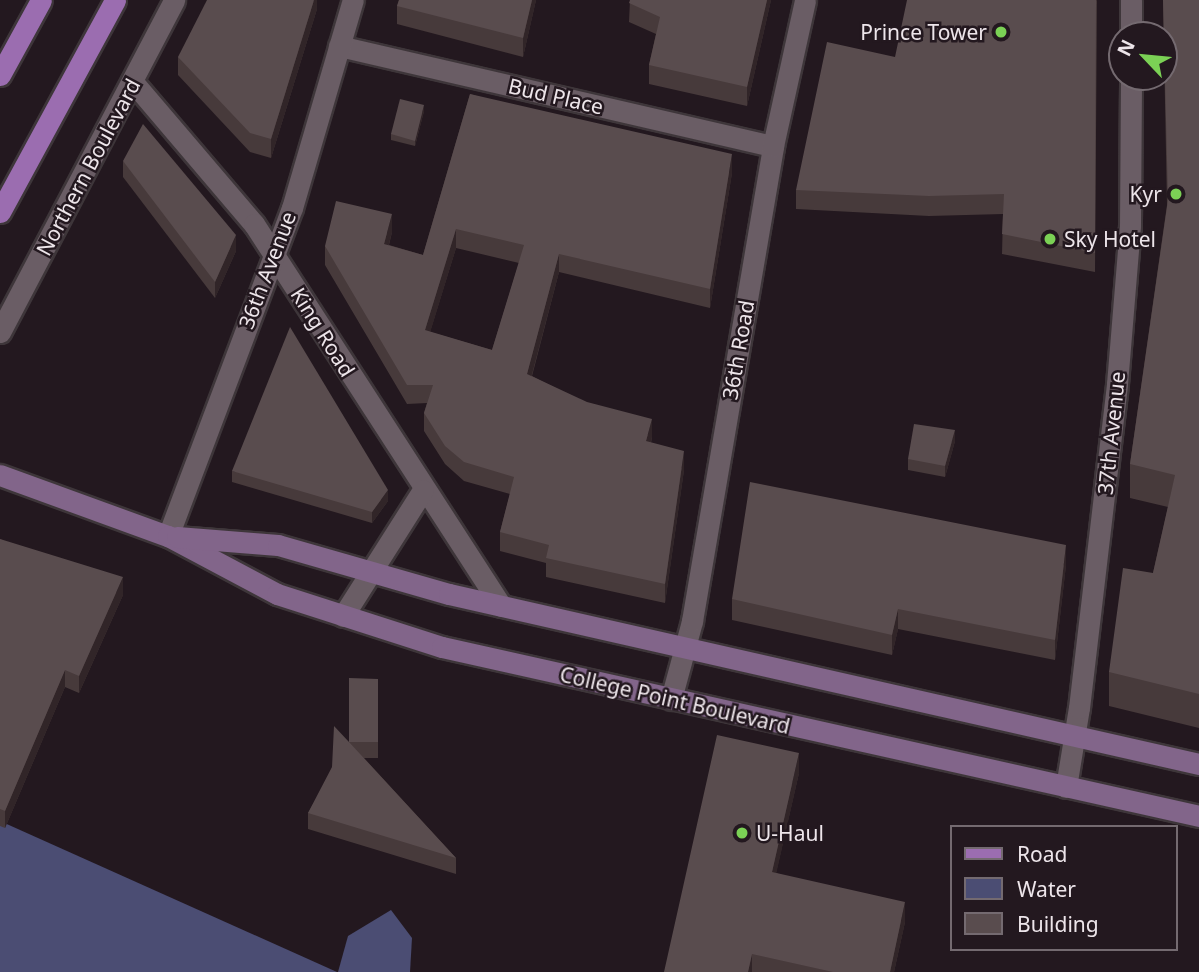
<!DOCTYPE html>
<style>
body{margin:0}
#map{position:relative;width:1199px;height:972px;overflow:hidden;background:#23181f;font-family:"Noto Sans",sans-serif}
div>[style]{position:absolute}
.water>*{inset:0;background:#4b4d73}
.roads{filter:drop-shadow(2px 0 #3e363a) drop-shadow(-2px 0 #3e363a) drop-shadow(0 2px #3e363a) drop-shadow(0 -2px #3e363a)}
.street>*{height:21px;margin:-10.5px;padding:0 10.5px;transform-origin:10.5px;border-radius:10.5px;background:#6a5d65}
.secondary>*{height:21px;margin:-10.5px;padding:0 10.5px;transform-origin:10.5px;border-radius:10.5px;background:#82658a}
.primary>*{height:21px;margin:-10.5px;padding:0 10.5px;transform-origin:10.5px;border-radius:10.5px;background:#9b6db0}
.wall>*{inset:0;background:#473a3b}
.shaded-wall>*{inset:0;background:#312528}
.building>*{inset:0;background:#594c4e}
.dots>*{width:19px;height:19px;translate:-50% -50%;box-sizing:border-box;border:4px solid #23181f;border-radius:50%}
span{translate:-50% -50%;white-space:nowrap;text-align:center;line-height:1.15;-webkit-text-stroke:5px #23181f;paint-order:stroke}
.poi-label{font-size:21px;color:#ede5ea}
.right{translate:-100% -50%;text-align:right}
.left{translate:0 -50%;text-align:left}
.street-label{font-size:21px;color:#ede5ea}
.legend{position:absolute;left:950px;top:825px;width:228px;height:126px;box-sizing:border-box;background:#23181f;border:2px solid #746a70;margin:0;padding:9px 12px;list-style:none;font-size:21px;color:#ede5ea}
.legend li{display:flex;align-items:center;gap:14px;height:35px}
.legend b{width:35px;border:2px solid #746a70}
.north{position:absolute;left:1108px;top:21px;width:70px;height:70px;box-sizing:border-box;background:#23181f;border:2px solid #746a70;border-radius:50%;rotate:296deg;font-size:19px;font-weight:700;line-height:28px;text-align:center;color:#ede5ea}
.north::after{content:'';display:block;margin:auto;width:24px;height:32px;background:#7bd155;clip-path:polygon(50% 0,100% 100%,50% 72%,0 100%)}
</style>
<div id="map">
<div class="water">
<div style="clip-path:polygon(0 821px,337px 972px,0 972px)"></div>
<div style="clip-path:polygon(391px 910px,412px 938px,410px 972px,338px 972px,348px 936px)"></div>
</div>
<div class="roads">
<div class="street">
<div style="left:1131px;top:35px;width:35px;rotate:-90deg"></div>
<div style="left:339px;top:46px;width:445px;rotate:13deg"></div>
<div style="left:133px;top:82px;width:187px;rotate:49.6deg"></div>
<div style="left:254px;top:224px;width:455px;rotate:57.1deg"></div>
<div style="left:0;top:332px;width:375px;rotate:-62.3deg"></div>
<div style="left:168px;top:536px;width:351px;rotate:-69.3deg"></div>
<div style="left:292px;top:208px;width:217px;rotate:-73.7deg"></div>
<div style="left:343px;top:616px;width:149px;rotate:-57.6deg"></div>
<div style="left:671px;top:699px;width:81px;rotate:-74.9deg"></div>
<div style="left:692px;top:621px;width:482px;rotate:-80.3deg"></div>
<div style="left:773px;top:146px;width:149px;rotate:-77.6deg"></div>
<div style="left:1066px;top:787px;width:80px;rotate:-80.7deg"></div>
<div style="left:1079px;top:708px;width:326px;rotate:-83.3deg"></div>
<div style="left:1117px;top:384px;width:160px;rotate:-85.3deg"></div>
<div style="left:1130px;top:225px;width:148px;rotate:-89.6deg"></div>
</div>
<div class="secondary">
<div style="left:0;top:475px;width:179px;rotate:20deg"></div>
<div style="left:168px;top:536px;width:123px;rotate:28deg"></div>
<div style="left:277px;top:594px;width:173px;rotate:17.8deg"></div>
<div style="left:442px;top:647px;width:776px;rotate:12.58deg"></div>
<div style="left:177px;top:537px;width:101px;rotate:4.5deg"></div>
<div style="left:278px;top:545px;width:178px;rotate:16deg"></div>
<div style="left:449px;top:594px;width:769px;rotate:12.77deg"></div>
</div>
<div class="primary">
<div style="left:0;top:75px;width:85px;rotate:-61.3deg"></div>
<div style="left:0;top:212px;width:241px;rotate:-61.5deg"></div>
</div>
</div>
<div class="wall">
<div style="clip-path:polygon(317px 0,317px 9px,271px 158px,250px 152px,178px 75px,178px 57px)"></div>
<div style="clip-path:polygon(399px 0,536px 0,523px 57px,397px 24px,397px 6px)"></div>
<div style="clip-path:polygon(630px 0,771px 0,747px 106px,649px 84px,649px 65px,656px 34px,629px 22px)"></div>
<div style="clip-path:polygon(1097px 0,1095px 272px,1002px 254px,1003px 214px,929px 216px,796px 209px,796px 190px,895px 57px)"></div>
<div style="clip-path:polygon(1163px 0,1199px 0,1199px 728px,1109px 706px,1109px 672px,1153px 573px,1168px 507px,1130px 498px,1130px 464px,1167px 205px)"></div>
<div style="clip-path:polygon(evenodd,470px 94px,732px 173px,710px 308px,559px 272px,532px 376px,652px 437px,651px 443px,684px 470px,665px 603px,546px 577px,546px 563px,500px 551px,500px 532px,510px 494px,464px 481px,445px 464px,424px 431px,424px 413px,427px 403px,407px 404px,325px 265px,325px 246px,392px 232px,389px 245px,423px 255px,470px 94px,456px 248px,519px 263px,492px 350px,430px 332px,456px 248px)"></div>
<div style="clip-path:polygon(424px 111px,415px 146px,391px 140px,391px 134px)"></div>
<div style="clip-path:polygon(123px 161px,236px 251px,215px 298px,123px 177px)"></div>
<div style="clip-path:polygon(955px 441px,945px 477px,908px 470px,908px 459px)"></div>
<div style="clip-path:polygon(232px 471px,388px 501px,372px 523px,232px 482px)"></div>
<div style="clip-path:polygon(0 539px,123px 595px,79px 693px,65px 687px,5px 828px,0 826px)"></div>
<div style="clip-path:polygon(1066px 565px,1055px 660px,898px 629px,892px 655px,732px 620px,732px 599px)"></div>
<div style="clip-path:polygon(378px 679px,378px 758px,364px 758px,456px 858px,456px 874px,308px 829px,308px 813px,349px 742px)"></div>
<div style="clip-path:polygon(799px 773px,776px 873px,905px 922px,894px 972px,664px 972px)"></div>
</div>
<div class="shaded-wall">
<div style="clip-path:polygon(314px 0,317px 0,317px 9px,271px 158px,271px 139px)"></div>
<div style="clip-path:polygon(532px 0,536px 0,523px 57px,523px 38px)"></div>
<div style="clip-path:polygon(767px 0,771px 0,747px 106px,747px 87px)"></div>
<div style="clip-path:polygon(424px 105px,424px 111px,415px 146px,415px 141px)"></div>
<div style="clip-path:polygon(732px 154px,732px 173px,710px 308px,710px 289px)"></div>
<div style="clip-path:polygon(392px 214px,392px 232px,384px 263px,384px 244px)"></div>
<div style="clip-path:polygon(456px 229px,456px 248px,425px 349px,425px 330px)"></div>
<div style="clip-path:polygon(236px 235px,236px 251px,215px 298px,215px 282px)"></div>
<div style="clip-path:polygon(559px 254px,559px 272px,527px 393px,527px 374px)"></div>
<div style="clip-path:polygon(652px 419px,652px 437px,646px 460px,646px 441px)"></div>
<div style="clip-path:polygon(955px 430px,955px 441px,945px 477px,945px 466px)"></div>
<div style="clip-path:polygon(684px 451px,684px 470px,665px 603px,665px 584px)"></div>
<div style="clip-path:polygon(388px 490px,388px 501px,372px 523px,372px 512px)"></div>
<div style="clip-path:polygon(1066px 545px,1066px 565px,1055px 660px,1055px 640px)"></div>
<div style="clip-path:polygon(123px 577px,123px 595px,79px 693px,79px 676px)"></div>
<div style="clip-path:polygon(898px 609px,898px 629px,892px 655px,892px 635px)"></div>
<div style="clip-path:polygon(65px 670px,65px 687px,5px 828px,5px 811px)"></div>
<div style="clip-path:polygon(799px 753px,799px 773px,772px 892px,772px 872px)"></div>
<div style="clip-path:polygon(905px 902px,905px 922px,894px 972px,890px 972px)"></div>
<div style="clip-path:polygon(752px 954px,752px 972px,748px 972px)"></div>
</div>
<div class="building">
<div style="clip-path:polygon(207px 0,314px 0,271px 139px,250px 133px,178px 57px)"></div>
<div style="clip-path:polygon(399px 0,532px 0,523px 38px,397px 6px)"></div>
<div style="clip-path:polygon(630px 0,767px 0,747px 87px,649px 65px,660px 17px,629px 3px)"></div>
<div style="clip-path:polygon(907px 0,1096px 0,1095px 253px,1002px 234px,1004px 194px,929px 196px,796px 190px,827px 42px,895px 57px)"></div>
<div style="clip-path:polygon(1163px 0,1199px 0,1199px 694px,1109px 672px,1123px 568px,1153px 573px,1175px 475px,1130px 464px,1168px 200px)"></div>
<div style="clip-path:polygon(evenodd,470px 94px,732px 154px,710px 289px,559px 254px,527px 374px,587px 402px,652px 419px,646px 441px,684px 451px,665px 584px,546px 558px,549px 545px,500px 532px,514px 477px,464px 462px,445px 446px,424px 413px,433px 385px,407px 385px,325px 246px,336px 201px,392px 214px,384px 244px,423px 255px,470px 94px,456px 229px,524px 245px,492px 350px,425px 330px,456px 229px)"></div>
<div style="clip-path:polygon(400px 99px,424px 105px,415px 141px,391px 134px)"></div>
<div style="clip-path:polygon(143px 124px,236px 235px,215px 282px,123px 161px)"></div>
<div style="clip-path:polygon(290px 327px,388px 490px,372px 512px,232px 471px)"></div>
<div style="clip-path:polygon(914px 424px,955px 430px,945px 466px,908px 459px)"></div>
<div style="clip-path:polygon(750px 482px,1066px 545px,1055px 640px,898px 609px,892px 635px,732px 599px)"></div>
<div style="clip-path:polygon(0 539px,123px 577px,79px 676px,65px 670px,5px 811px,0 809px)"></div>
<div style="clip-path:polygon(349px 678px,378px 679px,378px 742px,349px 742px,456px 858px,308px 813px,332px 767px,334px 726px,349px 742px)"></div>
<div style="clip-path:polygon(717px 735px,799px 753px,772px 872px,905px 902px,890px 972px,833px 972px,752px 954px,748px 972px,664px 972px)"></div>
</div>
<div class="dots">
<div style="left:1001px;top:32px;background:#7bd155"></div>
<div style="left:1176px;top:194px;background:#7bd155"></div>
<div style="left:1050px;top:239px;background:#7bd155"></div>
<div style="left:742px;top:833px;background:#7bd155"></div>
</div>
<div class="poi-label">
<span class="right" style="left:987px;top:32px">Prince Tower</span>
<span class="right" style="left:1162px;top:194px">Kyr</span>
<span class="left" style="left:1064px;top:239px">Sky Hotel</span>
<span class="left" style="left:756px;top:833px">U-Haul</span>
</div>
<div class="street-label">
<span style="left:556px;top:96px;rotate:13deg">Bud Place</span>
<span style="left:88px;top:167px;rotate:-62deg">Northern Boulevard</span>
<span style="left:267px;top:270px;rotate:-69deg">36th Avenue</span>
<span style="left:323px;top:332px;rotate:58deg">King Road</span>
<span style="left:738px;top:350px;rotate:-80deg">36th Road</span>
<span style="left:1111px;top:433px;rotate:-84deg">37th Avenue</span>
<span style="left:675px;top:700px;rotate:13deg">College Point Boulevard</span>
</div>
<ul class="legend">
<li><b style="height:9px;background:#9b6db0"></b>Road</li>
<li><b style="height:19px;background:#4b4d73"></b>Water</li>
<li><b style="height:19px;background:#594c4e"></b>Building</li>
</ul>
<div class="north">N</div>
</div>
